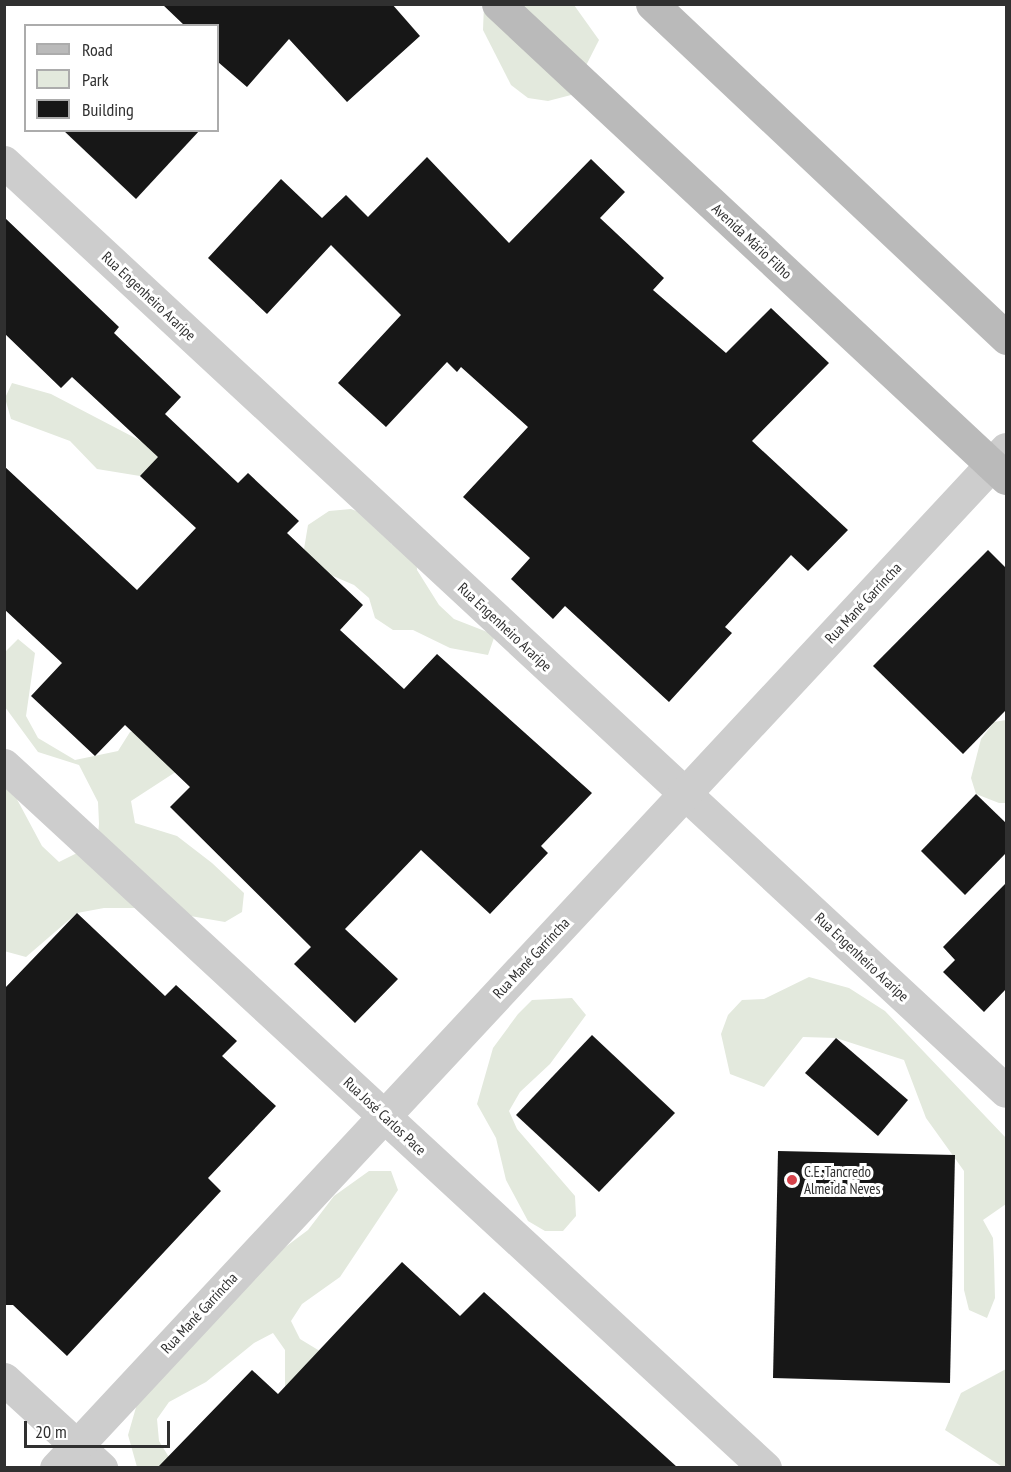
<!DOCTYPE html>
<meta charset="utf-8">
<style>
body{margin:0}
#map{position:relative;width:1011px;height:1472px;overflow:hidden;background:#fff;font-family:"PT Sans Narrow",sans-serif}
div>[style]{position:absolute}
.green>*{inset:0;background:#e3e9dd}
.building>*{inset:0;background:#171717}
.minor>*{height:33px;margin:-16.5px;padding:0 16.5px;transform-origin:16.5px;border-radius:16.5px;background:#cdcdcd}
.secondary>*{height:33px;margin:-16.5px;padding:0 16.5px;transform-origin:16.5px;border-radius:16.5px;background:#bababa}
.dots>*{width:16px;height:16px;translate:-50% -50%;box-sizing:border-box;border:3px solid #fff;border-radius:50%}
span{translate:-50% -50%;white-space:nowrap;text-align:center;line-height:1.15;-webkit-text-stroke:6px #fff;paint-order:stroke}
.street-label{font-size:15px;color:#303030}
.poi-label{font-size:15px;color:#303030}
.left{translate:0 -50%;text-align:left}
.frame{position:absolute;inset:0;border:6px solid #303030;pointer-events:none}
.legend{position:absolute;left:24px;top:24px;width:195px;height:108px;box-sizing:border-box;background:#fff;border:2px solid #acacac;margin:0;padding:8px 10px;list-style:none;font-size:18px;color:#303030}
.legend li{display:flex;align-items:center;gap:12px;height:30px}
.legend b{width:30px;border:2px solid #acacac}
.scale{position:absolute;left:24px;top:1421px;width:146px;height:27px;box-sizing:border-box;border:3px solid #303030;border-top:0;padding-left:8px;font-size:18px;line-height:21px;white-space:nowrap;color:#303030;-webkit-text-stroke:4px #fff;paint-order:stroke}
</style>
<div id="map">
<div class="green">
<div style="clip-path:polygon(484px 5px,574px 5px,599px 40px,571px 95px,548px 101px,528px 98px,511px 85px,483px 30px)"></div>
<div style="clip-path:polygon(12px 383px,51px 394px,162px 452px,161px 473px,140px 476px,97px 469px,70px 441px,11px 419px,5px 398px)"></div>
<div style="clip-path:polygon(351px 509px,391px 524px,391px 544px,416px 547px,417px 570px,439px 605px,454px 619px,495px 635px,488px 655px,450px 648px,413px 630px,393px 630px,375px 618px,369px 598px,354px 585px,312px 567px,304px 549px,308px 525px,329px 511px)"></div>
<div style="clip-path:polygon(18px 639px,35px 653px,26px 716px,38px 738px,75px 760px,118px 751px,130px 732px,151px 727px,191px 762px,131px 801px,135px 823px,177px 836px,212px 863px,244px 893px,242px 912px,225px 922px,144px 908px,104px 908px,77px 913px,26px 957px,4px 951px,4px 775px,42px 846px,59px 862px,97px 843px,99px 824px,98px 802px,79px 765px,38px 752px,5px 707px,5px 652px)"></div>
<div style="clip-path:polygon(1006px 720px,1006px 803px,999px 803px,976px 794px,971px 778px,981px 739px,994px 722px)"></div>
<div style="clip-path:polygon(809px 977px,849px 988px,885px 1011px,1006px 1138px,1006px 1204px,983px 1220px,993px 1238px,994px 1260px,995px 1298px,987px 1318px,969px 1310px,964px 1290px,964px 1171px,926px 1118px,904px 1060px,836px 1038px,803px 1037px,764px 1087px,730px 1074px,721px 1034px,728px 1015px,742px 1000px,764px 999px)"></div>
<div style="clip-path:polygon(572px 998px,586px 1015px,550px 1064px,520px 1092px,509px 1111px,517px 1129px,575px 1196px,576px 1216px,563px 1231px,545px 1231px,528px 1221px,506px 1180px,496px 1138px,477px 1104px,493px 1048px,518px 1014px,532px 1000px)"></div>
<div style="clip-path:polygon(369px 1171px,391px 1171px,398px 1190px,340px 1277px,302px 1304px,291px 1321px,300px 1339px,328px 1356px,285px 1391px,285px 1350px,273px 1333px,254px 1343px,206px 1382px,169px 1402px,157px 1419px,159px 1441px,175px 1467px,137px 1467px,128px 1435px,139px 1397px,268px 1260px,308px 1230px,334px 1196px)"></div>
<div style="clip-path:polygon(1006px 1369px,1006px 1467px,1004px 1468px,945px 1430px,961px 1393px)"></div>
</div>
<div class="building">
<div style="clip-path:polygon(162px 4px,392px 4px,420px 36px,347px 102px,289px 39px,247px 87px,218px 62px,218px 26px,185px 26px)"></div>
<div style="clip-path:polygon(63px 130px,200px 130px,136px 199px)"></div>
<div style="clip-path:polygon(427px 157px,509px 243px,591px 159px,625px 192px,600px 218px,664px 278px,653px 290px,726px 353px,771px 308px,829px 363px,752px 441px,848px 530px,808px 571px,791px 555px,725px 627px,732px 633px,669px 702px,565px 606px,553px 619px,511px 579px,530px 558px,463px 497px,528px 427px,461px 367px,457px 372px,447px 362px,386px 427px,338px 383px,401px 315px,331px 245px,267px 314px,208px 258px,281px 179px,322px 218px,346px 195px,368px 217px)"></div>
<div style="clip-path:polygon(4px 217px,119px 327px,114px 333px,181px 397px,165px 414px,238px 483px,248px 473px,299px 521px,287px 533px,363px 605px,340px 630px,404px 689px,437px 654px,592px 793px,541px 846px,548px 853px,490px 914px,421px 850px,345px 929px,398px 979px,355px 1023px,294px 964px,311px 947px,170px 807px,190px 787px,125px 725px,95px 756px,31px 696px,62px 663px,4px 609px,4px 466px,137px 590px,196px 528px,140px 476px,158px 457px,72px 377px,61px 388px,4px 333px)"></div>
<div style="clip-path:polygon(988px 550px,1006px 568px,1006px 710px,963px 754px,873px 666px)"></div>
<div style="clip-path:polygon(976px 794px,1006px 823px,1006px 853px,965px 895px,921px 851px)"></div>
<div style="clip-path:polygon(1006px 883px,1006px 989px,984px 1012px,943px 972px,955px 960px,943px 947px)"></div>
<div style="clip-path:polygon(77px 913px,165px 996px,176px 985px,237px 1041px,222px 1056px,276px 1106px,208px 1178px,221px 1191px,67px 1356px,13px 1305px,4px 1305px,4px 989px)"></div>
<div style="clip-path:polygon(592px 1035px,675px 1113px,599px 1192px,516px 1115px)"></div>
<div style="clip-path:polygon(836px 1038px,908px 1100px,878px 1136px,805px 1073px)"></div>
<div style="clip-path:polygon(778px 1151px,955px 1155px,950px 1383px,773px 1378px)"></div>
<div style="clip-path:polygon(402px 1262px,460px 1316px,484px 1292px,677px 1467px,158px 1467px,252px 1370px,278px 1394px)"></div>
</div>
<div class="minor">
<div style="left:4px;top:162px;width:1366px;rotate:42.84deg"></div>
<div style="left:4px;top:765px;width:1036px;rotate:42.73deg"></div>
<div style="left:4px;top:1379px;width:132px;rotate:42.5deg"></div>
<div style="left:56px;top:1468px;width:1393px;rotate:-47.01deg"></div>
</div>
<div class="secondary">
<div style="left:498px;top:4px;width:695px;rotate:43.02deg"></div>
<div style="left:652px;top:4px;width:487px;rotate:43.3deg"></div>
</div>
<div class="dots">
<div style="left:792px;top:1180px;background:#d6434b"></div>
</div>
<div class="street-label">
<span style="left:752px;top:241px;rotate:43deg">Avenida Mário Filho</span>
<span style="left:149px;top:296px;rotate:43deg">Rua Engenheiro Araripe</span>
<span style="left:863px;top:603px;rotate:-47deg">Rua Mané Garrincha</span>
<span style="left:505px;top:627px;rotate:43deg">Rua Engenheiro Araripe</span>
<span style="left:862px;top:957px;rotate:43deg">Rua Engenheiro Araripe</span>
<span style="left:531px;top:958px;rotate:-47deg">Rua Mané Garrincha</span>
<span style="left:385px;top:1116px;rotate:43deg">Rua José Carlos Pace</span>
<span style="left:199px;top:1313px;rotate:-47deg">Rua Mané Garrincha</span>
</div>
<div class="poi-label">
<span class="left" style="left:804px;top:1180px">C.E. Tancredo<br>Almeida Neves</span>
</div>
<div class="frame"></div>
<ul class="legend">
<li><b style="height:8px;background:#bababa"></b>Road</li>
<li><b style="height:16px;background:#e3e9dd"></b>Park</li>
<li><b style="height:16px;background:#171717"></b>Building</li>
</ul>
<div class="scale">20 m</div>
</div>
